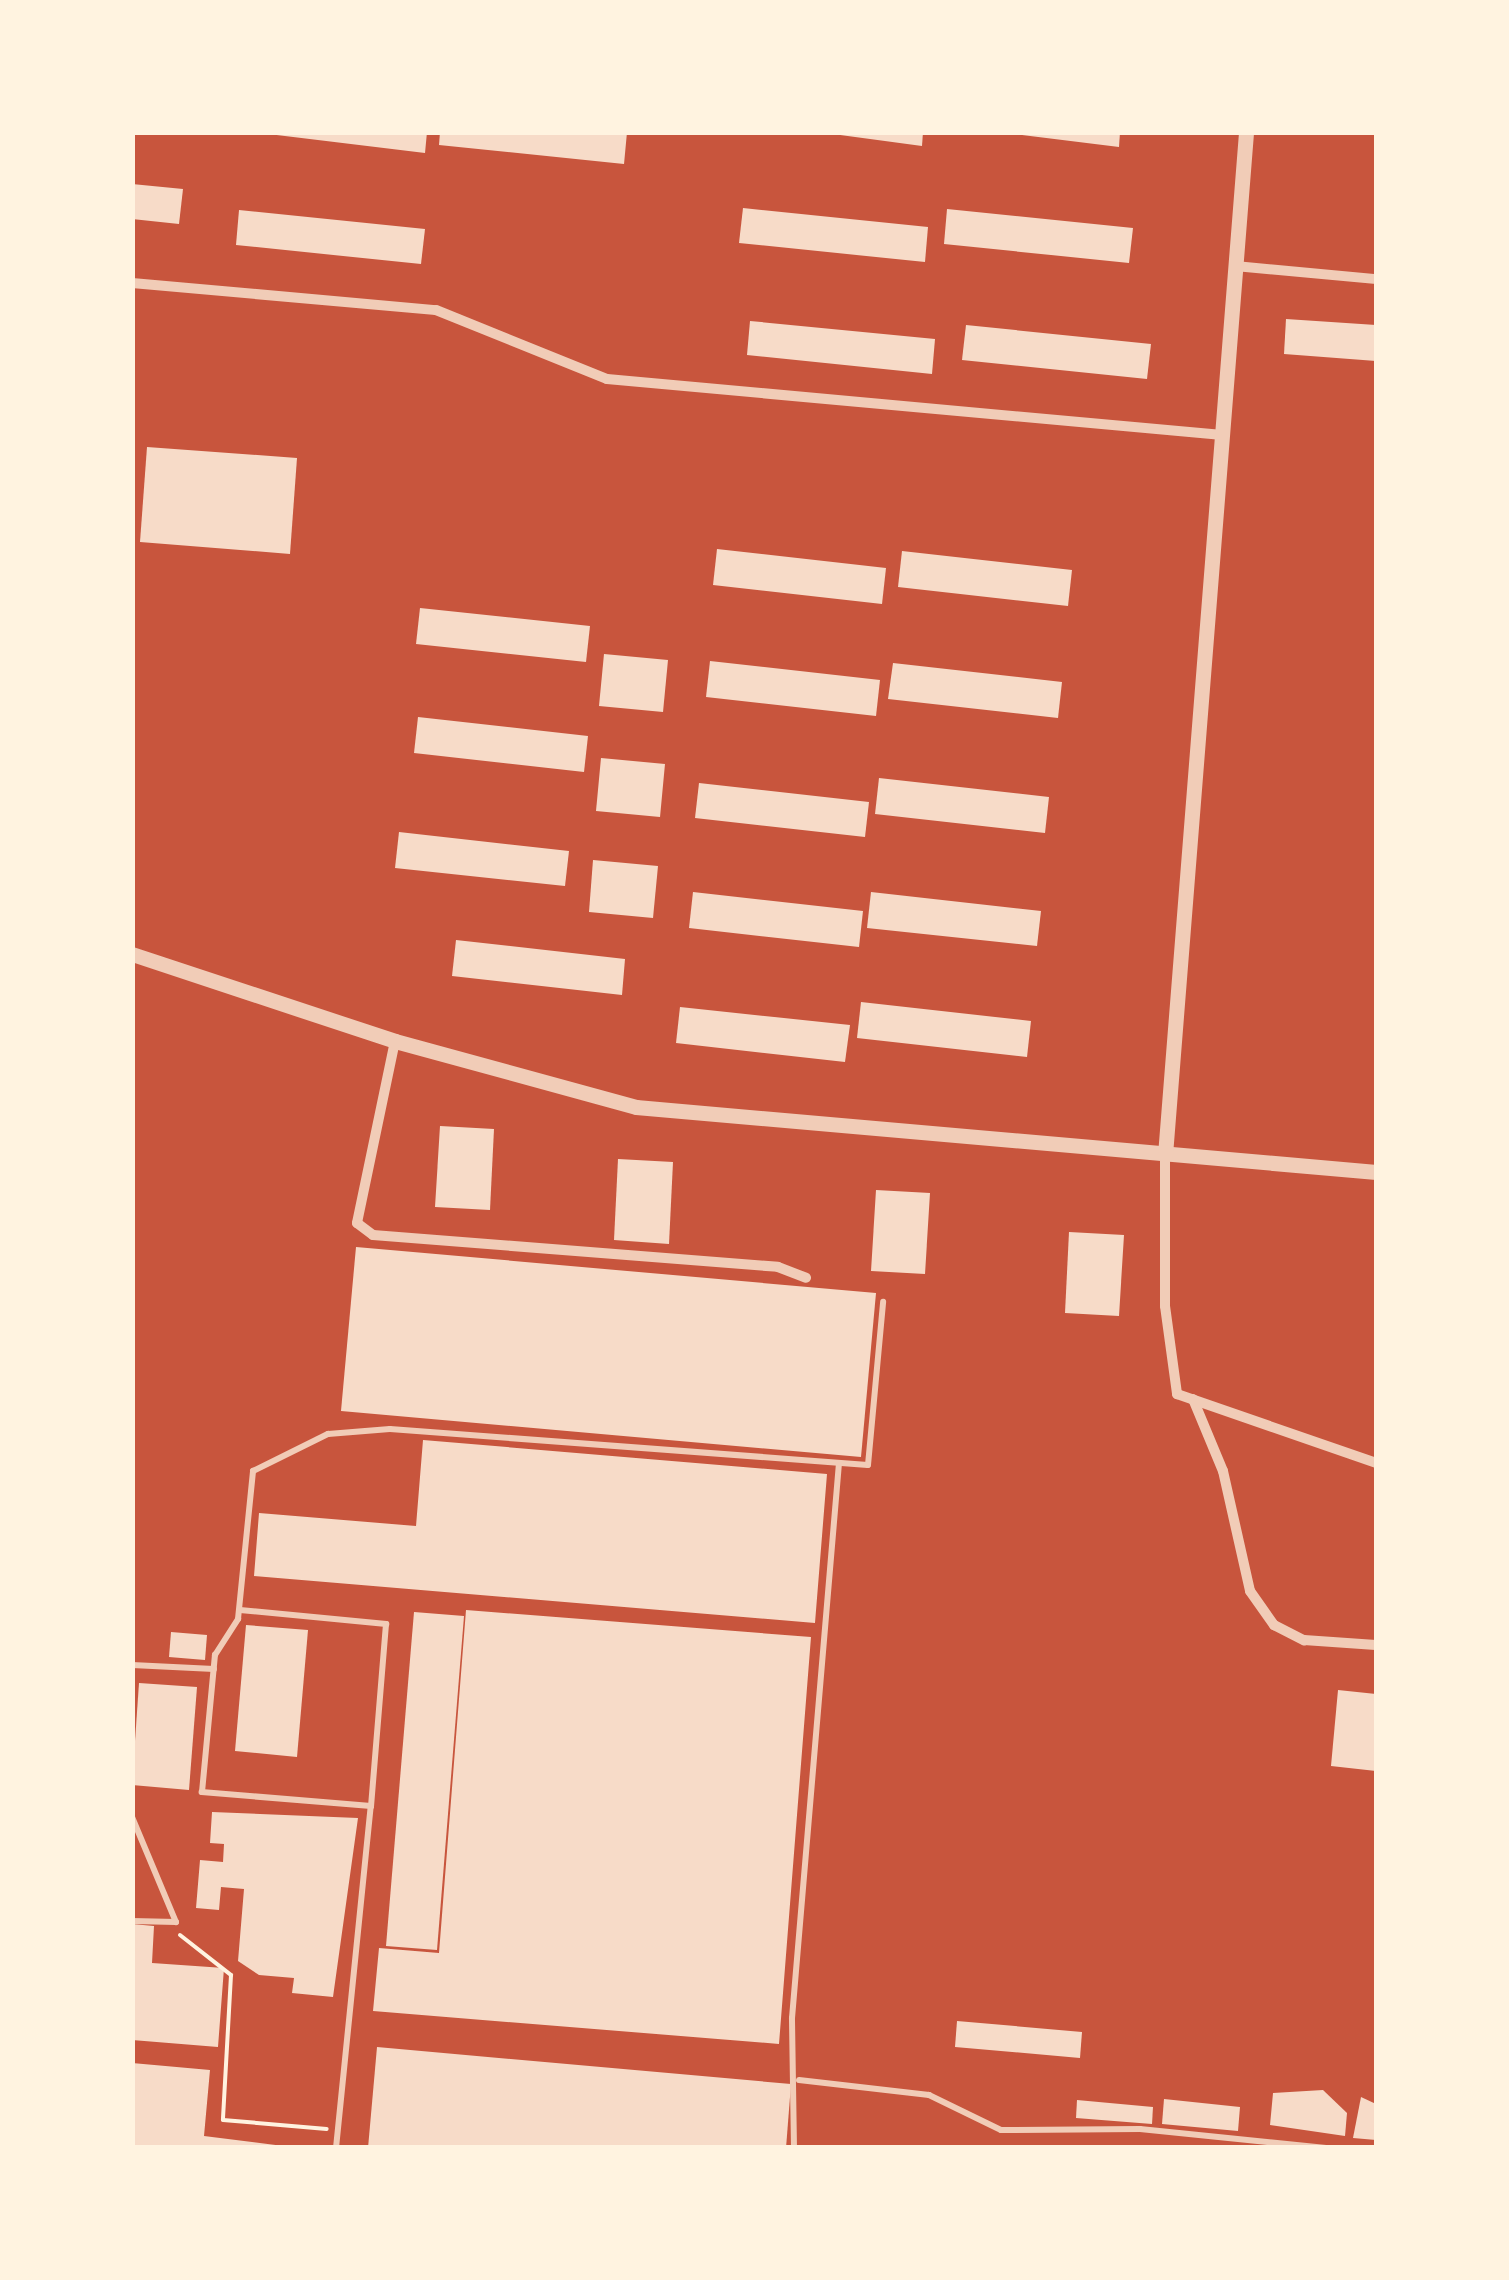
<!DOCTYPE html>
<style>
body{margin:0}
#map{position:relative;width:1509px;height:2280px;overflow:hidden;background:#c8553d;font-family:Lato,sans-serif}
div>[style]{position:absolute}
.building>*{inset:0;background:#f7dbc8}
.path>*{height:4px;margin:-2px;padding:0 2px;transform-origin:2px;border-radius:2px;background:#fff3e0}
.service>*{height:6px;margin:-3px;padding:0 3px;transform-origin:3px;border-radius:3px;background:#f1ccb7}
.minor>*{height:10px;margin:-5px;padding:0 5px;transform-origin:5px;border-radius:5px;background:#f1ccb7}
.tertiary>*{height:15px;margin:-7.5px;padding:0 7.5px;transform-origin:7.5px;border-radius:7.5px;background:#f1ccb7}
span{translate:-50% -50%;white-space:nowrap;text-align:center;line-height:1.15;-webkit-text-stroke:10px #fff3e0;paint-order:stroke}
.frame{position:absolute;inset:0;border:135px solid #fff3e0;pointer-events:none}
</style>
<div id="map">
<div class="building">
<div style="clip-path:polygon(252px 132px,427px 132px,425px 153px)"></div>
<div style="clip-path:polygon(440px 132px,627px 132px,624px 164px,439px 145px)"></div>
<div style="clip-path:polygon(818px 132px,923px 132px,922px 146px)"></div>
<div style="clip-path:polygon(998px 132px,1120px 132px,1119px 147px)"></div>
<div style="clip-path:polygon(132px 184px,183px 189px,179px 224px,132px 219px)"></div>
<div style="clip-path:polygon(743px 208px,928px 227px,925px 262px,739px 243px)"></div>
<div style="clip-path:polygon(947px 209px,1133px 228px,1129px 263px,944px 244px)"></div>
<div style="clip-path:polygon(239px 210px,425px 229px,421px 264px,236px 245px)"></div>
<div style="clip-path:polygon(1286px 319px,1376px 325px,1376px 361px,1284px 354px)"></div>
<div style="clip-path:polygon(750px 321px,935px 339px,932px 374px,747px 355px)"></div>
<div style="clip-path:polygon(966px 325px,1151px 344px,1147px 379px,962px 360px)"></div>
<div style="clip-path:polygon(147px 447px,297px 458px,290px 554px,140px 542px)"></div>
<div style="clip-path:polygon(717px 549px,886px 568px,882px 604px,713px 585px)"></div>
<div style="clip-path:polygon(902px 551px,1072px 570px,1068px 606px,898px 587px)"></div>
<div style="clip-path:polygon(420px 608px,590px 626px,586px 662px,416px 644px)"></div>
<div style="clip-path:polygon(604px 654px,668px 660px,663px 712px,599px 706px)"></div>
<div style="clip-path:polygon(710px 661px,880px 680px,876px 716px,706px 697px)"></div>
<div style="clip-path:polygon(893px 663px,1062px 682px,1058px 718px,888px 699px)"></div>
<div style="clip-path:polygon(418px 717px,588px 736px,584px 772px,414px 753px)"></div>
<div style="clip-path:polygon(601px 758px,665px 764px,660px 817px,596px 811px)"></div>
<div style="clip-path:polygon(879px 778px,1049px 797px,1045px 833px,875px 814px)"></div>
<div style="clip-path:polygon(699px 783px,869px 802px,865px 837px,695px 818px)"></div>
<div style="clip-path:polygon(399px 832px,569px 851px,565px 886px,395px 868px)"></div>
<div style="clip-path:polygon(593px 860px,658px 866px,653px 918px,589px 912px)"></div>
<div style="clip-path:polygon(693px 892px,863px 911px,859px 947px,689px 928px)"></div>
<div style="clip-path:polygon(871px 892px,1041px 911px,1037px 946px,867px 928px)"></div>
<div style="clip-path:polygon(456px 940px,625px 959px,622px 995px,452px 976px)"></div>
<div style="clip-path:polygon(861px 1002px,1031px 1021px,1027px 1057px,857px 1038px)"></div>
<div style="clip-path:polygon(680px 1007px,850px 1025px,845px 1062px,676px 1043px)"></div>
<div style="clip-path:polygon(440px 1126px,494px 1129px,490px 1210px,435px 1207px)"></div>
<div style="clip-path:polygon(618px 1159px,673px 1162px,669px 1244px,614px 1240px)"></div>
<div style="clip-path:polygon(876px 1190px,930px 1193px,925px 1274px,871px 1271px)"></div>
<div style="clip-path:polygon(1069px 1232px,1124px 1235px,1119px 1316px,1065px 1313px)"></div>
<div style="clip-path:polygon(356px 1247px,876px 1293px,861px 1457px,341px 1411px)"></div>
<div style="clip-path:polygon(423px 1440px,827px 1474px,815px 1623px,254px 1576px,259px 1513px,416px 1526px)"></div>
<div style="clip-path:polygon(466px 1610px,811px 1637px,779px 2044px,373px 2011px,379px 1948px,439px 1953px)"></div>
<div style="clip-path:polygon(414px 1612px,464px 1616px,437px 1950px,386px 1946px)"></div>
<div style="clip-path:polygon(246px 1625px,308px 1630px,297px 1757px,235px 1751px)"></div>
<div style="clip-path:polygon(171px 1632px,207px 1635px,205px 1660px,169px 1657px)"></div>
<div style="clip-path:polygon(139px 1683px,197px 1687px,189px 1790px,132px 1785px)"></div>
<div style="clip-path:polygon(1338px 1690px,1376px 1694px,1376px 1771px,1331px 1766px)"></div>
<div style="clip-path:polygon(212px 1812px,358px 1818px,333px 1997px,292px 1993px,294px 1978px,259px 1975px,238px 1961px,244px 1889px,221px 1887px,219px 1910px,196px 1908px,200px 1860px,223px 1862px,224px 1844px,210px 1843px)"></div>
<div style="clip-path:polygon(132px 1924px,154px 1926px,152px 1963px,224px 1968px,218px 2047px,132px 2040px)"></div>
<div style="clip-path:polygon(957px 2021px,1082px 2032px,1080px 2058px,955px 2047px)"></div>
<div style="clip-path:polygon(377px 2047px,791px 2084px,786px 2148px,368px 2148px)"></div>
<div style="clip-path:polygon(132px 2063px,210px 2070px,204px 2136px,299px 2148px,132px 2148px)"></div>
<div style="clip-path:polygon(1323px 2090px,1347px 2113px,1345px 2136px,1270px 2125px,1273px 2093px)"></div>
<div style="clip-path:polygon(1361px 2097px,1376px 2104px,1376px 2140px,1353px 2138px)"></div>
<div style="clip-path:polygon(1164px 2099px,1240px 2107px,1238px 2131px,1162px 2124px)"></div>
<div style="clip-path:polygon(1077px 2100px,1153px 2107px,1152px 2124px,1076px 2118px)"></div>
</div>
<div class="path">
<div style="left:180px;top:1935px;width:65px;rotate:38.1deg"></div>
<div style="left:231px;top:1975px;width:145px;rotate:93.2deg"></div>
<div style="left:223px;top:2120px;width:104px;rotate:4.9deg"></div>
</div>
<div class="service">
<div style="left:240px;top:1610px;width:147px;rotate:5.5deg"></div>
<div style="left:386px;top:1624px;width:183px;rotate:94.7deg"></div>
<div style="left:132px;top:1665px;width:82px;rotate:2.8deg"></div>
<div style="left:132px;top:1817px;width:114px;rotate:67.3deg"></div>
<div style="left:176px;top:1922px;width:44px;rotate:-178.7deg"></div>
<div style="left:799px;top:2080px;width:131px;rotate:6.6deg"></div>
<div style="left:929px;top:2095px;width:80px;rotate:25.9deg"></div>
<div style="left:1001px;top:2130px;width:139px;rotate:-0.4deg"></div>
<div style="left:1140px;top:2129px;width:187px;rotate:5.8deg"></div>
<div style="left:336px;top:2148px;width:344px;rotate:-84.2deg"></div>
<div style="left:371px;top:1806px;width:170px;rotate:-175.3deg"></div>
<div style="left:202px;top:1792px;width:138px;rotate:-84.6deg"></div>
<div style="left:215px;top:1655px;width:43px;rotate:-57.4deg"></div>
<div style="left:238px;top:1619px;width:149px;rotate:-84.2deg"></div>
<div style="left:253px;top:1471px;width:84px;rotate:-26.3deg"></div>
<div style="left:328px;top:1434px;width:62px;rotate:-4.6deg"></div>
<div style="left:390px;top:1429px;width:479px;rotate:4.3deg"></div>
<div style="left:868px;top:1465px;width:164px;rotate:-84.7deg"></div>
<div style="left:794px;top:2148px;width:130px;rotate:-90.9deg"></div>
<div style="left:792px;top:2018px;width:557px;rotate:-85.16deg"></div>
</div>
<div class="minor">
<div style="left:1235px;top:266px;width:142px;rotate:5.3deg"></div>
<div style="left:132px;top:283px;width:305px;rotate:5.1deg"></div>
<div style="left:436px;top:310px;width:184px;rotate:22deg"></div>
<div style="left:607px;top:379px;width:618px;rotate:5.2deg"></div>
<div style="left:395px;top:1041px;width:186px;rotate:101.8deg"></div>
<div style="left:357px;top:1223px;width:20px;rotate:37deg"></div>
<div style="left:373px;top:1235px;width:406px;rotate:4.5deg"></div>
<div style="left:778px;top:1267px;width:30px;rotate:21deg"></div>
<div style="left:1165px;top:1155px;width:151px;rotate:90deg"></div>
<div style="left:1165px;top:1306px;width:89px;rotate:82.2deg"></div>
<div style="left:1177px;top:1394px;width:211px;rotate:19.1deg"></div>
<div style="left:1193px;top:1399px;width:78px;rotate:67.4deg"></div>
<div style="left:1223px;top:1471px;width:123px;rotate:77.3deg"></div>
<div style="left:1250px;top:1591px;width:42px;rotate:54.8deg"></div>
<div style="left:1274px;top:1625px;width:34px;rotate:27deg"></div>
<div style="left:1304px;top:1640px;width:72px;rotate:4deg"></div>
</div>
<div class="tertiary">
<div style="left:132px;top:954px;width:277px;rotate:18.3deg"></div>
<div style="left:395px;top:1041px;width:250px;rotate:15.3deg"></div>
<div style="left:636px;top:1107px;width:743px;rotate:5.02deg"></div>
<div style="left:1165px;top:1155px;width:1026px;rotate:-85.47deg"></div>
</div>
<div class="frame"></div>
</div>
